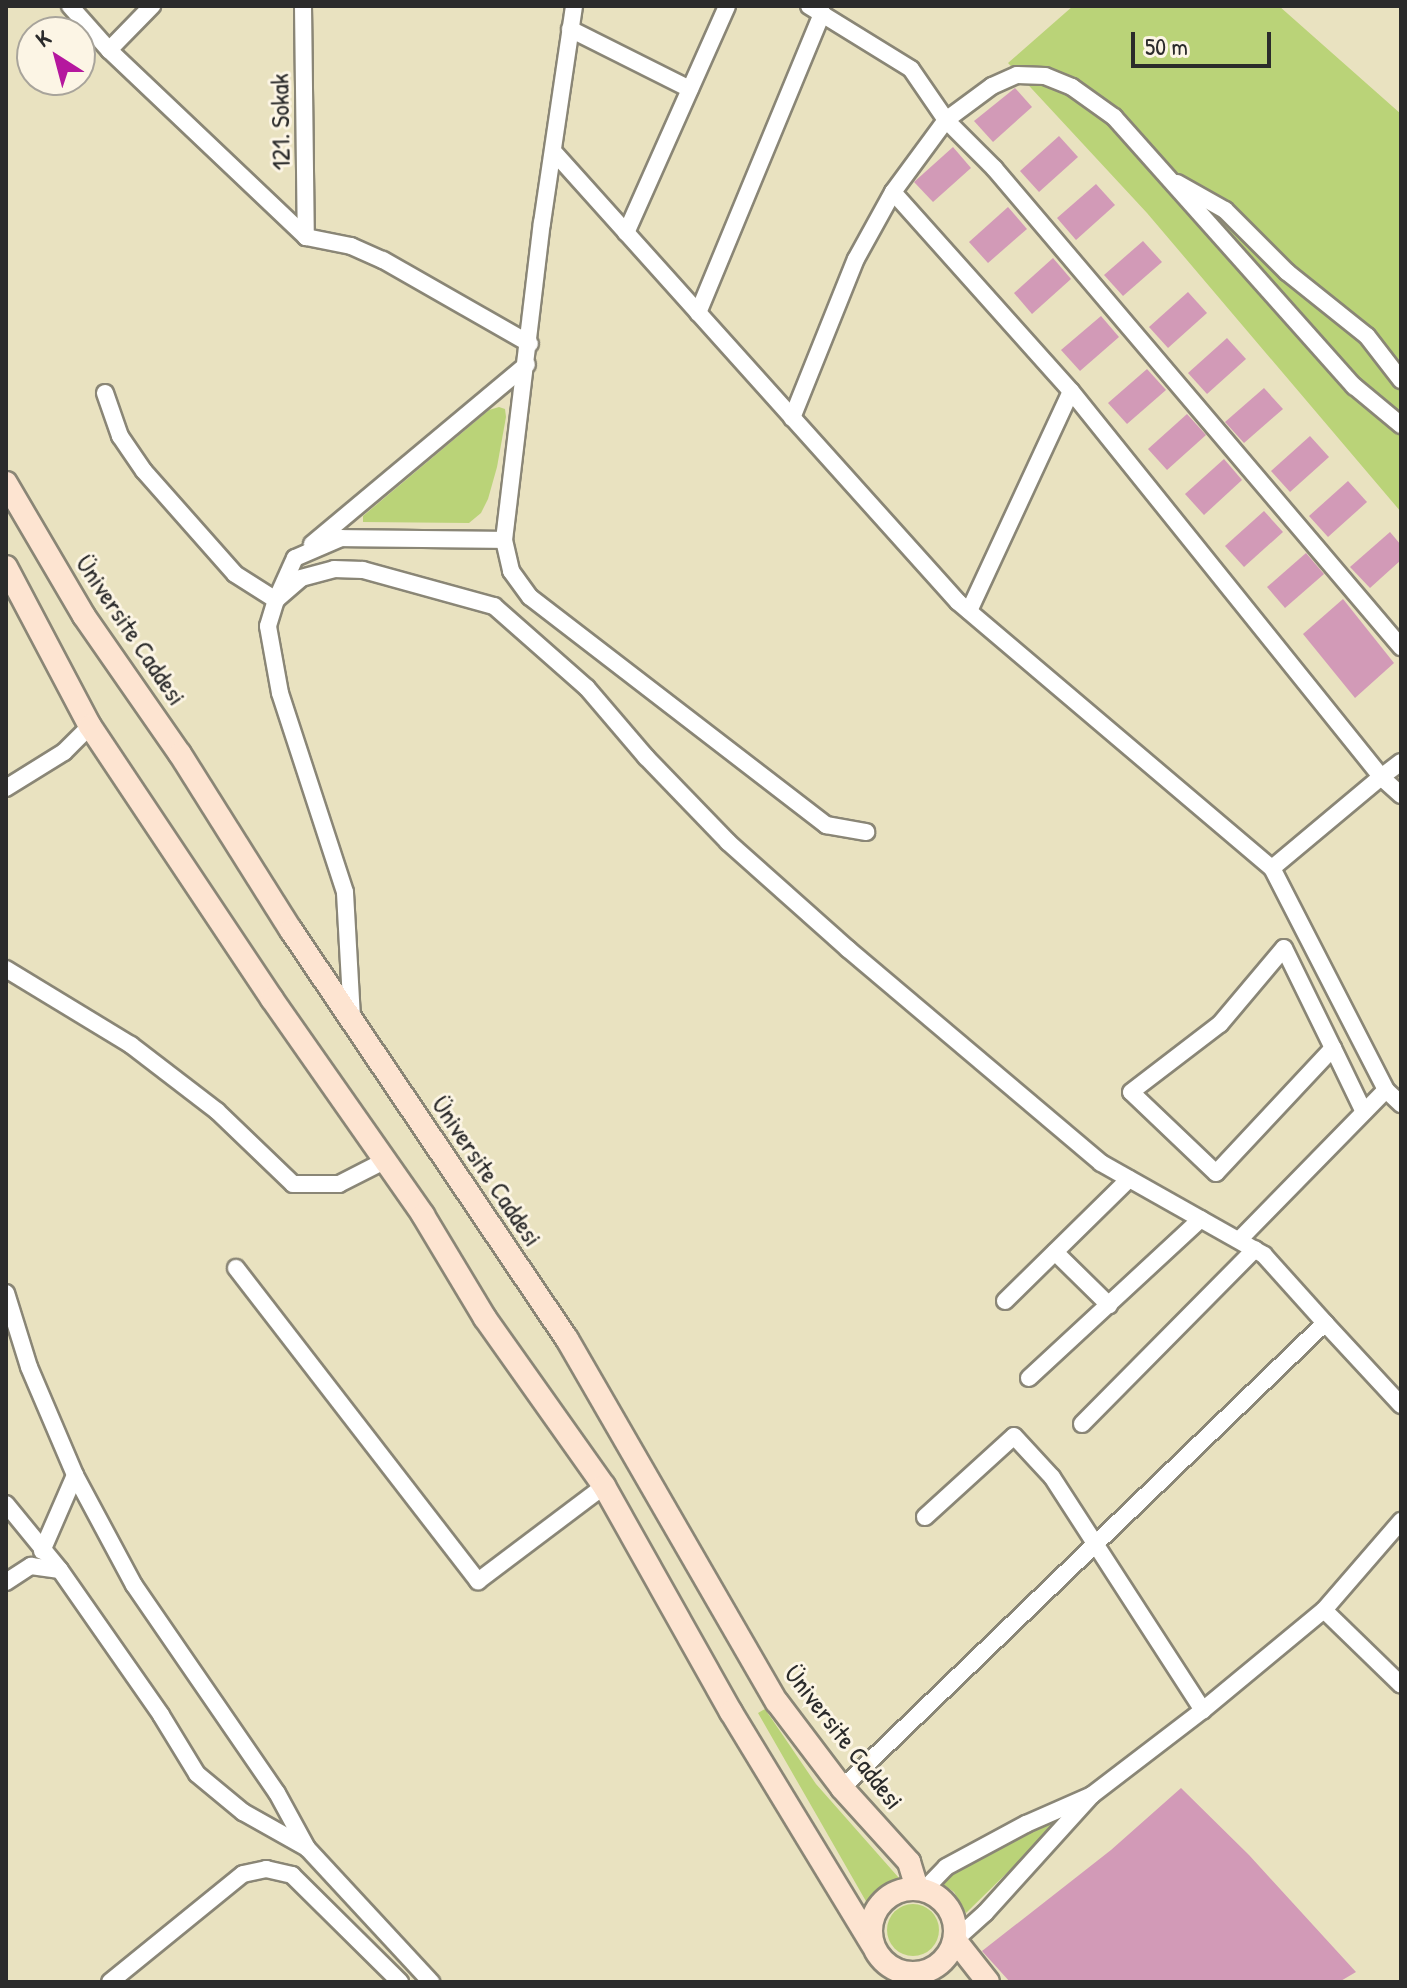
<!DOCTYPE html>
<meta charset="utf-8">
<style>
body{margin:0}
#map{position:relative;width:1407px;height:1988px;overflow:hidden;background:#e9e2c0;font-family:"Patrick Hand",sans-serif}
div>[style]{position:absolute}
.green>*{inset:0;background:#bad378}
.round{border-radius:50%}
.building>*{inset:0;background:#d29ab7}
.roads{filter:drop-shadow(2px 0 #8a8676) drop-shadow(-2px 0 #8a8676) drop-shadow(0 2px #8a8676) drop-shadow(0 -2px #8a8676)}
.street>*{height:16px;margin:-8px;padding:0 8px;transform-origin:8px;border-radius:8px;background:#fff}
.secondary>*{height:22px;margin:-11px;padding:0 11px;transform-origin:11px;border-radius:11px;background:#fde4d1}
.secondary>.ring{margin:-11px;padding:0;box-sizing:content-box;background:none;border:22px solid #fde4d1;border-radius:50%}
span{translate:-50% -50%;white-space:nowrap;text-align:center;line-height:1.15;-webkit-text-stroke:6px #fcf5e5;paint-order:stroke}
.street-label{font-size:26px;color:#2b2b2b}
.frame{position:absolute;inset:0;border:8px solid #2b2b2b;pointer-events:none}
.north{position:absolute;left:16px;top:16px;width:80px;height:80px;box-sizing:border-box;background:#fcf5e5;border:2px solid #a8a49b;border-radius:50%;rotate:324deg;font-size:22px;font-weight:700;line-height:32px;text-align:center;color:#2b2b2b}
.north::after{content:'';display:block;margin:auto;width:28px;height:36px;background:#b5179e;clip-path:polygon(50% 0,100% 100%,50% 72%,0 100%)}
.scale{position:absolute;left:1131px;top:32px;width:140px;height:36px;box-sizing:border-box;border:4px solid #2b2b2b;border-top:0;padding-left:10px;font-size:24px;line-height:28px;white-space:nowrap;color:#2b2b2b;-webkit-text-stroke:6px #fcf5e5;paint-order:stroke}
</style>
<div id="map">
<div class="green">
<div style="clip-path:polygon(1073px 6px,1279px 6px,1401px 114px,1401px 512px,1147px 213px,1008px 63px)"></div>
<div style="clip-path:polygon(499px 407px,505px 409px,506px 417px,497px 467px,488px 499px,481px 513px,469px 523px,363px 522px,363px 516px,489px 410px)"></div>
<div style="clip-path:polygon(765px 1709px,816px 1784px,899px 1878px,879px 1888px,867px 1903px,758px 1713px)"></div>
<div style="clip-path:polygon(1073px 1808px,966px 1913px,954px 1892px,940px 1882px,1043px 1821px)"></div>
<div class="round" style="left:887px;top:1904px;width:52px;height:52px"></div>
</div>
<div class="building">
<div style="clip-path:polygon(1015px 88px,1032px 107px,993px 142px,974px 121px)"></div>
<div style="clip-path:polygon(1059px 136px,1078px 157px,1039px 192px,1020px 171px)"></div>
<div style="clip-path:polygon(953px 147px,971px 168px,933px 202px,914px 182px)"></div>
<div style="clip-path:polygon(1096px 184px,1115px 205px,1076px 240px,1057px 218px)"></div>
<div style="clip-path:polygon(1008px 207px,1027px 229px,988px 263px,969px 242px)"></div>
<div style="clip-path:polygon(1143px 241px,1162px 262px,1123px 296px,1104px 275px)"></div>
<div style="clip-path:polygon(1053px 258px,1071px 279px,1032px 314px,1014px 293px)"></div>
<div style="clip-path:polygon(1188px 292px,1207px 313px,1168px 348px,1149px 327px)"></div>
<div style="clip-path:polygon(1101px 316px,1119px 337px,1080px 371px,1061px 350px)"></div>
<div style="clip-path:polygon(1227px 338px,1246px 359px,1207px 394px,1188px 373px)"></div>
<div style="clip-path:polygon(1147px 369px,1166px 390px,1127px 424px,1108px 403px)"></div>
<div style="clip-path:polygon(1264px 388px,1283px 409px,1244px 443px,1225px 422px)"></div>
<div style="clip-path:polygon(1187px 414px,1206px 435px,1167px 470px,1148px 449px)"></div>
<div style="clip-path:polygon(1310px 436px,1329px 457px,1290px 492px,1271px 471px)"></div>
<div style="clip-path:polygon(1224px 459px,1242px 480px,1204px 515px,1185px 494px)"></div>
<div style="clip-path:polygon(1348px 481px,1367px 502px,1328px 537px,1309px 516px)"></div>
<div style="clip-path:polygon(1264px 511px,1283px 532px,1244px 567px,1225px 546px)"></div>
<div style="clip-path:polygon(1390px 532px,1401px 545px,1401px 560px,1370px 588px,1350px 567px)"></div>
<div style="clip-path:polygon(1306px 553px,1324px 574px,1285px 608px,1267px 587px)"></div>
<div style="clip-path:polygon(1343px 599px,1394px 663px,1355px 698px,1303px 634px)"></div>
<div style="clip-path:polygon(1181px 1788px,1249px 1855px,1356px 1972px,1339px 1982px,1010px 1982px,982px 1951px,1111px 1850px)"></div>
</div>
<div class="roads">
<div class="street">
<div style="left:70px;top:6px;width:59px;rotate:48.4deg"></div>
<div style="left:109px;top:50px;width:272px;rotate:43.5deg"></div>
<div style="left:306px;top:237px;width:46px;rotate:11.3deg"></div>
<div style="left:351px;top:246px;width:35px;rotate:24deg"></div>
<div style="left:383px;top:260px;width:169px;rotate:29.7deg"></div>
<div style="left:303px;top:6px;width:231px;rotate:89.3deg"></div>
<div style="left:809px;top:6px;width:120px;rotate:31.7deg"></div>
<div style="left:911px;top:69px;width:62px;rotate:55.5deg"></div>
<div style="left:946px;top:120px;width:68px;rotate:45deg"></div>
<div style="left:994px;top:168px;width:629px;rotate:49.65deg"></div>
<div style="left:570px;top:29px;width:134px;rotate:26.6deg"></div>
<div style="left:109px;top:50px;width:62px;rotate:-45.7deg"></div>
<div style="left:553px;top:151px;width:606px;rotate:48.08deg"></div>
<div style="left:958px;top:602px;width:412px;rotate:40.3deg"></div>
<div style="left:1177px;top:183px;width:55px;rotate:29.4deg"></div>
<div style="left:1225px;top:210px;width:88px;rotate:45deg"></div>
<div style="left:1287px;top:272px;width:102px;rotate:38.7deg"></div>
<div style="left:1367px;top:336px;width:56px;rotate:52.3deg"></div>
<div style="left:893px;top:192px;width:267px;rotate:48.2deg"></div>
<div style="left:1071px;top:391px;width:495px;rotate:51.2deg"></div>
<div style="left:1381px;top:777px;width:142px;rotate:140.1deg"></div>
<div style="left:1272px;top:868px;width:250px;rotate:62.8deg"></div>
<div style="left:1386px;top:1090px;width:21px;rotate:43deg"></div>
<div style="left:626px;top:233px;width:248px;rotate:-66deg"></div>
<div style="left:698px;top:313px;width:325px;rotate:-67.5deg"></div>
<div style="left:105px;top:393px;width:46px;rotate:70.8deg"></div>
<div style="left:120px;top:436px;width:42px;rotate:55.6deg"></div>
<div style="left:144px;top:471px;width:137px;rotate:48.5deg"></div>
<div style="left:235px;top:574px;width:49px;rotate:32.4deg"></div>
<div style="left:276px;top:600px;width:33px;rotate:-41deg"></div>
<div style="left:301px;top:578px;width:34px;rotate:-15deg"></div>
<div style="left:334px;top:569px;width:29px;rotate:2deg"></div>
<div style="left:363px;top:570px;width:136px;rotate:15.4deg"></div>
<div style="left:494px;top:606px;width:124px;rotate:41.4deg"></div>
<div style="left:587px;top:688px;width:91px;rotate:49.5deg"></div>
<div style="left:646px;top:757px;width:118px;rotate:46deg"></div>
<div style="left:728px;top:842px;width:161px;rotate:41.7deg"></div>
<div style="left:848px;top:949px;width:331px;rotate:40.2deg"></div>
<div style="left:1101px;top:1163px;width:187px;rotate:29.4deg"></div>
<div style="left:1264px;top:1255px;width:91px;rotate:48.1deg"></div>
<div style="left:1325px;top:1323px;width:670px;rotate:136.09deg"></div>
<div style="left:792px;top:418px;width:171px;rotate:-68.1deg"></div>
<div style="left:856px;top:259px;width:77px;rotate:-61.1deg"></div>
<div style="left:893px;top:192px;width:89px;rotate:-53.6deg"></div>
<div style="left:946px;top:120px;width:57px;rotate:-36.5deg"></div>
<div style="left:992px;top:86px;width:27px;rotate:-24deg"></div>
<div style="left:1017px;top:75px;width:28px;rotate:2deg"></div>
<div style="left:1045px;top:76px;width:29px;rotate:22deg"></div>
<div style="left:1072px;top:87px;width:52px;rotate:35.5deg"></div>
<div style="left:1114px;top:117px;width:361px;rotate:48.3deg"></div>
<div style="left:1354px;top:386px;width:61px;rotate:39.7deg"></div>
<div style="left:504px;top:540px;width:32px;rotate:77deg"></div>
<div style="left:511px;top:571px;width:32px;rotate:54deg"></div>
<div style="left:530px;top:597px;width:374px;rotate:37.6deg"></div>
<div style="left:826px;top:825px;width:41px;rotate:9.9deg"></div>
<div style="left:312px;top:544px;width:280px;rotate:-39.9deg"></div>
<div style="left:969px;top:611px;width:242px;rotate:-65.1deg"></div>
<div style="left:1401px;top:762px;width:25px;rotate:143deg"></div>
<div style="left:1381px;top:777px;width:27px;rotate:42deg"></div>
<div style="left:6px;top:788px;width:68px;rotate:-31.8deg"></div>
<div style="left:64px;top:752px;width:37px;rotate:-45deg"></div>
<div style="left:6px;top:969px;width:146px;rotate:31.3deg"></div>
<div style="left:131px;top:1045px;width:108px;rotate:37.5deg"></div>
<div style="left:217px;top:1111px;width:105px;rotate:43.8deg"></div>
<div style="left:293px;top:1184px;width:46px"></div>
<div style="left:339px;top:1184px;width:51px;rotate:-27.1deg"></div>
<div style="left:352px;top:1018px;width:126px;rotate:-93.2deg"></div>
<div style="left:345px;top:892px;width:209px;rotate:-108.1deg"></div>
<div style="left:280px;top:693px;width:68px;rotate:-100.2deg"></div>
<div style="left:268px;top:626px;width:27px;rotate:-73deg"></div>
<div style="left:276px;top:600px;width:46px;rotate:-65.7deg"></div>
<div style="left:295px;top:558px;width:50px;rotate:-23.5deg"></div>
<div style="left:341px;top:538px;width:163px;rotate:0.7deg"></div>
<div style="left:504px;top:540px;width:319px;rotate:-83.2deg"></div>
<div style="left:542px;top:223px;width:219px;rotate:-81.6deg"></div>
<div style="left:1333px;top:1048px;width:171px;rotate:133.1deg"></div>
<div style="left:1216px;top:1173px;width:117px;rotate:-136.4deg"></div>
<div style="left:1131px;top:1092px;width:112px;rotate:-37.4deg"></div>
<div style="left:1220px;top:1024px;width:99px;rotate:-49.9deg"></div>
<div style="left:1284px;top:948px;width:111px;rotate:63.9deg"></div>
<div style="left:1333px;top:1048px;width:71px;rotate:64.2deg"></div>
<div style="left:1239px;top:1240px;width:210px;rotate:-45.6deg"></div>
<div style="left:1055px;top:1252px;width:76px;rotate:44.5deg"></div>
<div style="left:236px;top:1268px;width:396px;rotate:52.3deg"></div>
<div style="left:478px;top:1581px;width:158px;rotate:-37deg"></div>
<div style="left:6px;top:1293px;width:77px;rotate:72.7deg"></div>
<div style="left:29px;top:1367px;width:117px;rotate:66.9deg"></div>
<div style="left:75px;top:1475px;width:125px;rotate:61.8deg"></div>
<div style="left:134px;top:1585px;width:252px;rotate:55.5deg"></div>
<div style="left:277px;top:1793px;width:63px;rotate:61.4deg"></div>
<div style="left:1005px;top:1301px;width:174px;rotate:-44.5deg"></div>
<div style="left:1325px;top:1323px;width:112px;rotate:47.2deg"></div>
<div style="left:1029px;top:1378px;width:234px;rotate:-42.8deg"></div>
<div style="left:1082px;top:1424px;width:246px;rotate:-45.3deg"></div>
<div style="left:6px;top:1504px;width:85px;rotate:50.7deg"></div>
<div style="left:925px;top:1517px;width:120px;rotate:-42.3deg"></div>
<div style="left:1014px;top:1436px;width:56px;rotate:47.2deg"></div>
<div style="left:1052px;top:1477px;width:278px;rotate:57.1deg"></div>
<div style="left:1203px;top:1710px;width:140px;rotate:142.6deg"></div>
<div style="left:42px;top:1551px;width:83px;rotate:-66.5deg"></div>
<div style="left:6px;top:1582px;width:30px;rotate:-33deg"></div>
<div style="left:31px;top:1566px;width:29px;rotate:8deg"></div>
<div style="left:60px;top:1570px;width:177px;rotate:55.1deg"></div>
<div style="left:161px;top:1715px;width:69px;rotate:58.6deg"></div>
<div style="left:197px;top:1774px;width:60px;rotate:39.6deg"></div>
<div style="left:243px;top:1812px;width:73px;rotate:29.4deg"></div>
<div style="left:307px;top:1848px;width:183px;rotate:47.2deg"></div>
<div style="left:1324px;top:1610px;width:118px;rotate:-49.1deg"></div>
<div style="left:1203px;top:1710px;width:157px;rotate:-39.6deg"></div>
<div style="left:1324px;top:1610px;width:107px;rotate:44.2deg"></div>
<div style="left:923px;top:1891px;width:33px;rotate:-46deg"></div>
<div style="left:946px;top:1867px;width:91px;rotate:-28.3deg"></div>
<div style="left:1026px;top:1824px;width:72px;rotate:-23.7deg"></div>
<div style="left:1092px;top:1795px;width:159px;rotate:132.2deg"></div>
<div style="left:985px;top:1913px;width:40px;rotate:138deg"></div>
<div style="left:110px;top:1982px;width:171px;rotate:-39.1deg"></div>
<div style="left:243px;top:1874px;width:24px;rotate:-12deg"></div>
<div style="left:266px;top:1869px;width:27px;rotate:13deg"></div>
<div style="left:292px;top:1875px;width:152px;rotate:44.7deg"></div>
</div>
<div class="secondary">
<div style="left:6px;top:483px;width:154px;rotate:59.6deg"></div>
<div style="left:84px;top:616px;width:168px;rotate:55.2deg"></div>
<div style="left:180px;top:754px;width:208px;rotate:57.8deg"></div>
<div style="left:291px;top:930px;width:493px;rotate:56deg"></div>
<div style="left:567px;top:1339px;width:419px;rotate:60deg"></div>
<div style="left:777px;top:1702px;width:108px;rotate:52.9deg"></div>
<div style="left:842px;top:1788px;width:100px;rotate:47.8deg"></div>
<div style="left:909px;top:1862px;width:28px;rotate:73deg"></div>
<div style="left:6px;top:567px;width:180px;rotate:62.2deg"></div>
<div style="left:90px;top:726px;width:328px;rotate:56.3deg"></div>
<div style="left:272px;top:999px;width:264px;rotate:55deg"></div>
<div style="left:423px;top:1215px;width:120px;rotate:59deg"></div>
<div style="left:485px;top:1318px;width:206px;rotate:54.7deg"></div>
<div style="left:604px;top:1486px;width:259px;rotate:60.7deg"></div>
<div style="left:731px;top:1712px;width:271px;rotate:58.7deg"></div>
<div class="ring" style="left:871px;top:1889px;width:62px;height:62px"></div>
<div style="left:955px;top:1940px;width:53px;rotate:51.8deg"></div>
</div>
</div>
<div class="street-label">
<span style="left:280px;top:122px;rotate:-91deg">121. Sokak</span>
<span style="left:131px;top:630px;rotate:56deg">Üniversite Caddesi</span>
<span style="left:487px;top:1171px;rotate:56deg">Üniversite Caddesi</span>
<span style="left:844px;top:1737px;rotate:52deg">Üniversite Caddesi</span>
</div>
<div class="frame"></div>
<div class="north">K</div>
<div class="scale">50 m</div>
</div>
